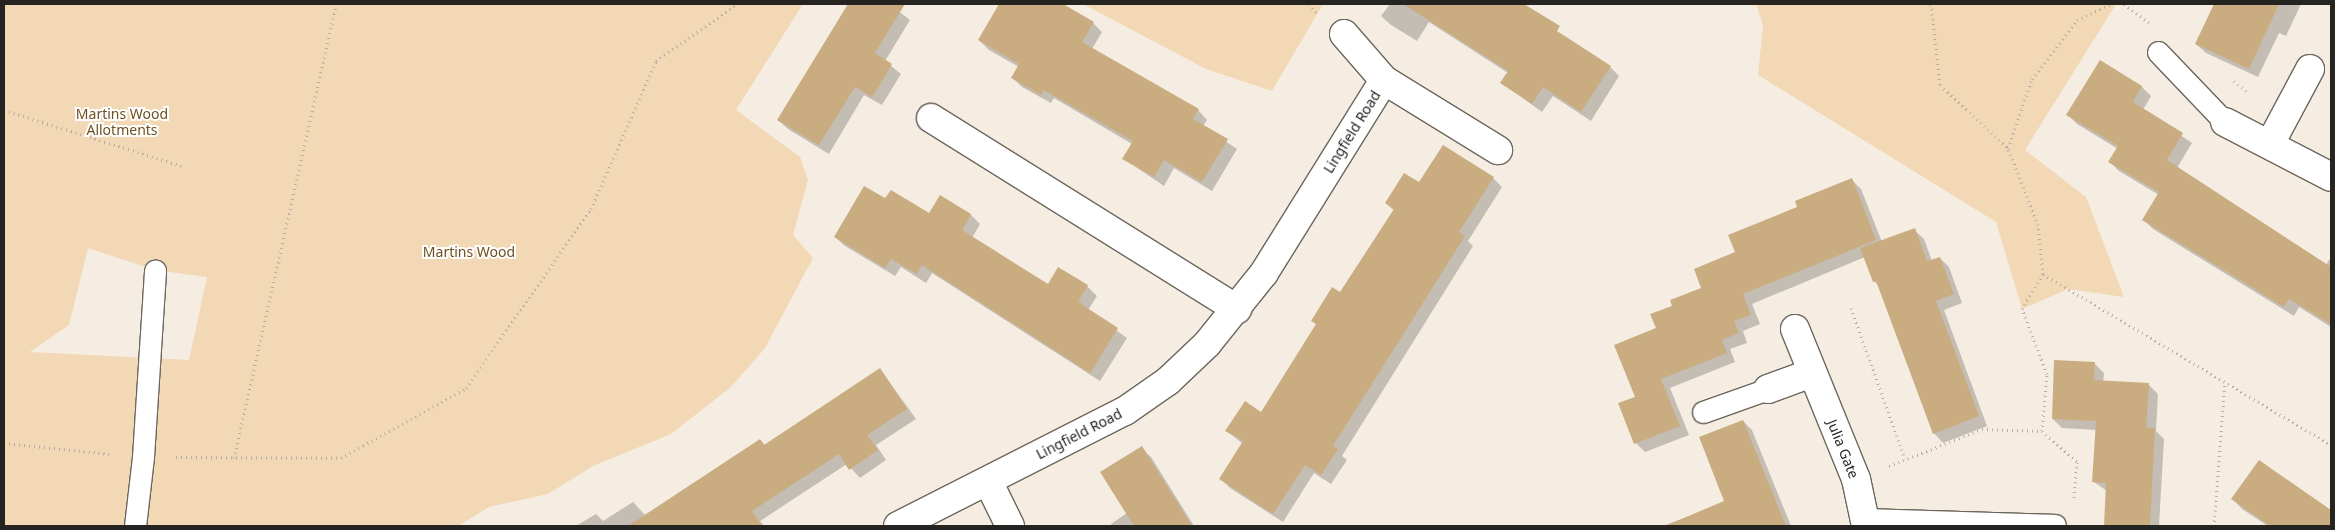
<!DOCTYPE html>
<style>
body{margin:0}
#map{position:relative;width:2335px;height:530px;overflow:hidden;background:#f5ede2;font-family:"Noto Sans",sans-serif}
div>[style]{position:absolute}
.green>*{inset:0;background:#f2d8b5}
.shadow>*{inset:0;background:#0003}
.building>*{inset:0;background:#caac81}
.path>*{height:3px;margin-top:-1.5px;transform-origin:0;background:repeating-linear-gradient(90deg,#b3ada4 0 1px,transparent 0 5px)}
.roads{filter:drop-shadow(1px 0 #6d665d) drop-shadow(-1px 0 #6d665d) drop-shadow(0 1px #6d665d) drop-shadow(0 -1px #6d665d)}
.service>*{height:21px;margin:-10.5px;padding:0 10.5px;transform-origin:10.5px;border-radius:10.5px;background:#fff}
.minor>*{height:28px;margin:-14px;padding:0 14px;transform-origin:14px;border-radius:14px;background:#fff}
span{translate:-50% -50%;white-space:nowrap;text-align:center;line-height:1.15;-webkit-text-stroke:4px #fff;paint-order:stroke}
.park-label{font-size:14px;color:#6f501e}
.street-label{font-size:14px;color:#262420}
.frame{position:absolute;inset:0;border:5px solid #262420;pointer-events:none}
</style>
<div id="map">
<div class="green">
<div style="clip-path:polygon(evenodd,4px 4px,803px 4px,736px 110px,800px 157px,808px 180px,793px 235px,813px 258px,765px 348px,731px 387px,671px 434px,593px 466px,548px 494px,489px 507px,458px 526px,4px 526px,4px 4px,88px 248px,155px 270px,207px 277px,189px 360px,30px 352px,69px 325px,88px 248px)"></div>
<div style="clip-path:polygon(1083px 4px,1323px 4px,1272px 91px,1206px 69px)"></div>
<div style="clip-path:polygon(1756px 4px,2116px 4px,2025px 150px,2086px 197px,2124px 297px,2068px 289px,2022px 309px,1996px 222px,1758px 75px,1763px 25px)"></div>
</div>
<div class="shadow">
<div style="clip-path:polygon(849px 4px,889px 4px,910px 20px,885px 61px,901px 74px,882px 105px,864px 95px,829px 154px,788px 129px,778px 120px)"></div>
<div style="clip-path:polygon(1000px 4px,1061px 4px,1093px 23px,1102px 32px,1092px 49px,1198px 110px,1207px 120px,1203px 126px,1237px 149px,1212px 191px,1174px 168px,1164px 186px,1124px 159px,1132px 144px,1054px 98px,1051px 103px,1022px 87px,1013px 78px,1019px 67px,989px 50px,979px 40px)"></div>
<div style="clip-path:polygon(1390px 4px,1499px 4px,1610px 67px,1619px 76px,1591px 121px,1553px 96px,1542px 112px,1502px 83px,1508px 73px,1429px 22px,1417px 41px,1391px 25px,1381px 16px)"></div>
<div style="clip-path:polygon(2216px 4px,2301px 4px,2286px 36px,2279px 33px,2258px 77px,2206px 53px,2196px 44px)"></div>
<div style="clip-path:polygon(2100px 62px,2142px 87px,2151px 96px,2143px 110px,2192px 143px,2177px 168px,2326px 265px,2331px 257px,2331px 327px,2299px 307px,2294px 316px,2153px 229px,2144px 220px,2159px 195px,2119px 171px,2110px 162px,2118px 149px,2077px 124px,2068px 115px)"></div>
<div style="clip-path:polygon(1493px 178px,1502px 187px,1468px 241px,1473px 246px,1342px 456px,1347px 460px,1331px 484px,1314px 473px,1283px 522px,1230px 488px,1220px 478px,1243px 444px,1227px 431px,1261px 413px,1317px 325px,1313px 321px,1341px 294px,1394px 211px,1386px 203px,1420px 184px)"></div>
<div style="clip-path:polygon(1852px 180px,1861px 189px,1882px 242px,1914px 230px,1924px 239px,1932px 261px,1940px 258px,1949px 267px,1962px 303px,1944px 310px,1987px 426px,1943px 443px,1934px 433px,1880px 287px,1874px 281px,1865px 257px,1752px 304px,1760px 324px,1743px 331px,1747px 343px,1730px 349px,1735px 362px,1670px 388px,1689px 435px,1645px 452px,1636px 443px,1636px 397px,1657px 329px,1674px 306px,1703px 289px,1736px 253px,1799px 208px)"></div>
<div style="clip-path:polygon(886px 200px,930px 215px,971px 215px,980px 224px,972px 238px,1048px 286px,1059px 269px,1087px 286px,1097px 296px,1088px 310px,1127px 338px,1100px 381px,932px 273px,926px 283px,901px 267px,895px 276px,845px 246px,835px 237px)"></div>
<div style="clip-path:polygon(2094px 363px,2104px 373px,2103px 382px,2148px 384px,2158px 394px,2156px 431px,2164px 439px,2159px 526px,2105px 526px,2107px 491px,2094px 482px,2097px 430px,2062px 428px,2053px 419px)"></div>
<div style="clip-path:polygon(880px 369px,916px 419px,876px 445px,886px 460px,860px 478px,847px 464px,760px 521px,764px 526px,576px 526px,596px 514px,603px 521px,633px 502px,646px 516px,760px 440px,765px 445px)"></div>
<div style="clip-path:polygon(1743px 421px,1752px 430px,1791px 526px,1663px 526px,1726px 502px)"></div>
<div style="clip-path:polygon(1141px 448px,1151px 457px,1194px 526px,1112px 526px,1111px 524px,1127px 513px)"></div>
<div style="clip-path:polygon(2259px 462px,2331px 512px,2331px 526px,2268px 526px,2242px 509px,2233px 499px)"></div>
</div>
<div class="building">
<div style="clip-path:polygon(848px 4px,905px 4px,875px 53px,892px 64px,881px 83px,872px 97px,855px 87px,819px 145px,777px 120px)"></div>
<div style="clip-path:polygon(999px 4px,1063px 4px,1094px 22px,1082px 42px,1199px 109px,1193px 119px,1228px 139px,1202px 182px,1164px 160px,1154px 177px,1122px 159px,1133px 141px,1044px 90px,1041px 95px,1011px 78px,1019px 64px,978px 40px)"></div>
<div style="clip-path:polygon(1403px 4px,1524px 4px,1560px 26px,1557px 31px,1611px 66px,1581px 112px,1543px 87px,1532px 104px,1500px 83px,1508px 71px)"></div>
<div style="clip-path:polygon(2214px 4px,2279px 4px,2249px 69px,2195px 44px)"></div>
<div style="clip-path:polygon(2100px 60px,2142px 86px,2133px 102px,2183px 133px,2167px 160px,2331px 267px,2331px 324px,2289px 299px,2284px 307px,2142px 220px,2159px 192px,2108px 162px,2118px 146px,2066px 115px)"></div>
<div style="clip-path:polygon(1443px 145px,1494px 177px,1459px 232px,1465px 236px,1333px 446px,1338px 449px,1321px 475px,1305px 465px,1273px 514px,1219px 479px,1243px 441px,1225px 431px,1245px 401px,1261px 412px,1316px 324px,1311px 321px,1332px 287px,1340px 292px,1394px 209px,1385px 203px,1404px 173px,1419px 182px)"></div>
<div style="clip-path:polygon(1852px 178px,1876px 240px,1743px 294px,1751px 315px,1734px 321px,1739px 333px,1722px 340px,1727px 353px,1661px 379px,1680px 426px,1634px 444px,1618px 403px,1635px 397px,1614px 345px,1656px 328px,1650px 314px,1672px 306px,1670px 300px,1701px 288px,1694px 269px,1735px 252px,1728px 235px,1797px 207px,1795px 201px)"></div>
<div style="clip-path:polygon(864px 186px,885px 198px,891px 190px,929px 213px,940px 195px,971px 214px,962px 230px,1048px 284px,1058px 267px,1088px 285px,1078px 302px,1118px 328px,1090px 373px,922px 265px,917px 274px,891px 259px,885px 268px,834px 237px)"></div>
<div style="clip-path:polygon(1915px 228px,1927px 261px,1940px 257px,1954px 294px,1936px 301px,1979px 416px,1933px 434px,1876px 281px,1873px 282px,1860px 248px)"></div>
<div style="clip-path:polygon(2054px 360px,2095px 362px,2094px 380px,2149px 383px,2146px 428px,2155px 428px,2150px 526px,2104px 526px,2106px 483px,2092px 482px,2096px 421px,2052px 419px)"></div>
<div style="clip-path:polygon(880px 368px,907px 409px,867px 435px,878px 450px,849px 470px,839px 454px,752px 511px,762px 526px,628px 526px,760px 439px,764px 445px)"></div>
<div style="clip-path:polygon(1743px 420px,1786px 526px,1665px 526px,1724px 501px,1699px 437px)"></div>
<div style="clip-path:polygon(1142px 446px,1192px 526px,1134px 526px,1100px 472px)"></div>
<div style="clip-path:polygon(2259px 460px,2331px 510px,2331px 526px,2270px 526px,2231px 499px)"></div>
</div>
<div class="path">
<div style="left:1309px;top:4px;width:13px;rotate:51deg"></div>
<div style="left:1931px;top:4px;width:81px;rotate:83.7deg"></div>
<div style="left:1940px;top:85px;width:93px;rotate:42.8deg"></div>
<div style="left:2124px;top:4px;width:31px;rotate:36deg"></div>
<div style="left:2234px;top:81px;width:16px;rotate:38deg"></div>
<div style="left:4px;top:110px;width:187px;rotate:17.5deg"></div>
<div style="left:2043px;top:274px;width:335px;rotate:30.7deg"></div>
<div style="left:1851px;top:308px;width:160px;rotate:70.3deg"></div>
<div style="left:2042px;top:431px;width:47px;rotate:41.5deg"></div>
<div style="left:2077px;top:462px;width:38px;rotate:95deg"></div>
<div style="left:4px;top:443px;width:107px;rotate:5.9deg"></div>
<div style="left:176px;top:457px;width:165px;rotate:0.3deg"></div>
<div style="left:341px;top:458px;width:143px;rotate:-29.2deg"></div>
<div style="left:466px;top:388px;width:218px;rotate:-55.1deg"></div>
<div style="left:591px;top:209px;width:162px;rotate:-66.3deg"></div>
<div style="left:656px;top:61px;width:99px;rotate:-35.1deg"></div>
<div style="left:234px;top:458px;width:465px;rotate:-77.3deg"></div>
<div style="left:1889px;top:466px;width:100px;rotate:-21.7deg"></div>
<div style="left:1982px;top:429px;width:60px;rotate:1.9deg"></div>
<div style="left:2042px;top:431px;width:57px;rotate:-85deg"></div>
<div style="left:2047px;top:374px;width:70px;rotate:-111deg"></div>
<div style="left:2022px;top:309px;width:41px;rotate:-59deg"></div>
<div style="left:2043px;top:274px;width:49px;rotate:-95.8deg"></div>
<div style="left:2038px;top:225px;width:83px;rotate:-111.3deg"></div>
<div style="left:2008px;top:148px;width:73px;rotate:-70.8deg"></div>
<div style="left:2032px;top:79px;width:74px;rotate:-52.7deg"></div>
<div style="left:2077px;top:20px;width:38px;rotate:-25deg"></div>
<div style="left:2214px;top:526px;width:145px;rotate:-85.7deg"></div>
</div>
<div class="roads">
<div class="service">
<div style="left:2158px;top:52px;width:97px;rotate:46.3deg"></div>
<div style="left:1703px;top:412px;width:69px;rotate:-19.5deg"></div>
<div style="left:1867px;top:519px;width:188px;rotate:1.8deg"></div>
<div style="left:135px;top:526px;width:69px;rotate:-83.4deg"></div>
<div style="left:143px;top:457px;width:187px;rotate:-86.3deg"></div>
</div>
<div class="minor">
<div style="left:1344px;top:34px;width:61px;rotate:49deg"></div>
<div style="left:1384px;top:80px;width:134px;rotate:31.6deg"></div>
<div style="left:931px;top:118px;width:361px;rotate:32deg"></div>
<div style="left:2225px;top:122px;width:119px;rotate:27.4deg"></div>
<div style="left:2270px;top:144px;width:85px;rotate:-61.9deg"></div>
<div style="left:1795px;top:329px;width:162px;rotate:67.9deg"></div>
<div style="left:1856px;top:479px;width:48px;rotate:78deg"></div>
<div style="left:1768px;top:389px;width:47px;rotate:-20deg"></div>
<div style="left:988px;top:481px;width:50px;rotate:63.9deg"></div>
<div style="left:898px;top:526px;width:254px;rotate:-26.9deg"></div>
<div style="left:1125px;top:411px;width:52px;rotate:-34.9deg"></div>
<div style="left:1168px;top:381px;width:54px;rotate:-43.5deg"></div>
<div style="left:1207px;top:344px;width:91px;rotate:-51.2deg"></div>
<div style="left:1264px;top:273px;width:227px;rotate:-58.1deg"></div>
</div>
</div>
<div class="park-label">
<span style="left:122px;top:122px">Martins Wood<br>Allotments</span>
<span style="left:469px;top:252px">Martins Wood</span>
</div>
<div class="street-label">
<span style="left:1352px;top:132px;rotate:-58deg">Lingfield Road</span>
<span style="left:1079px;top:434px;rotate:-27deg">Lingfield Road</span>
<span style="left:1843px;top:449px;rotate:68deg">Julia Gate</span>
</div>
<div class="frame"></div>
</div>
